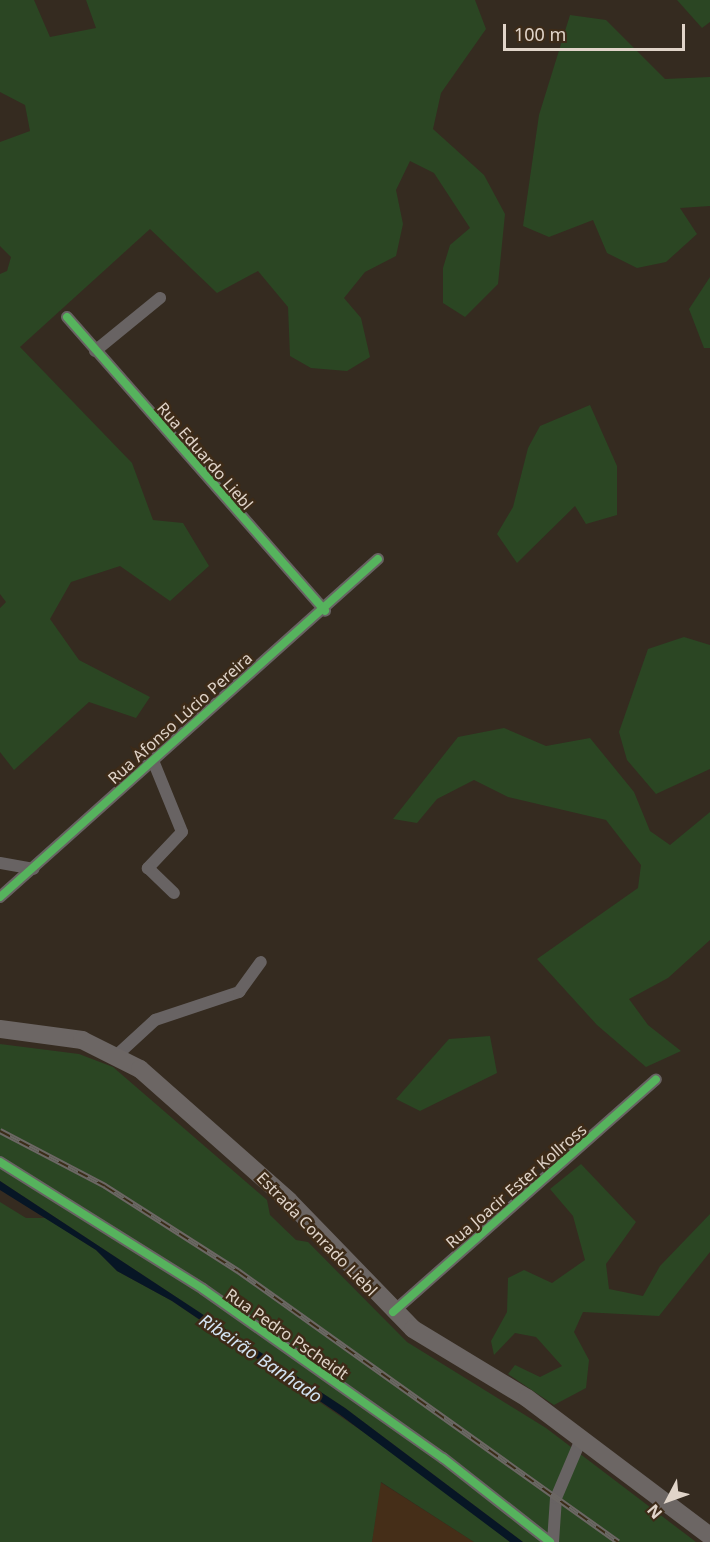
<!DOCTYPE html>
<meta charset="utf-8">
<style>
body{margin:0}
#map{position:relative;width:710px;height:1542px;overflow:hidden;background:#352b20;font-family:"Noto Sans",sans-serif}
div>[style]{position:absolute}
.built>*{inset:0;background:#452e18}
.green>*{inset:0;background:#2b4623}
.water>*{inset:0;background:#071625}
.street>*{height:12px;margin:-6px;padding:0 6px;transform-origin:6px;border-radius:6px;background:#686363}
.secondary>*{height:18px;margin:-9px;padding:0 9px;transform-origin:9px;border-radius:9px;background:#6c6664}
.rail>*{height:6px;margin-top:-3px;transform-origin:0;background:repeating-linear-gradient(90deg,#3d2b18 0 11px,#6c6764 0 22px);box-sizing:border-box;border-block:2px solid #6c6764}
.cycleway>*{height:8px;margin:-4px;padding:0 4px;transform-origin:4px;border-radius:4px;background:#56b35d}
span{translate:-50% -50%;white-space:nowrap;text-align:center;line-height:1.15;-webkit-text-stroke:5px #3d2b18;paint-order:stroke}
.street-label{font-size:16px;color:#e0d4c9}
.water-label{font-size:18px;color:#d3e3f3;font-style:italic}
.north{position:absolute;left:638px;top:1470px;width:60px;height:60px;-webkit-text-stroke:4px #3d2b18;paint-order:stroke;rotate:229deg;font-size:16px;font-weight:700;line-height:24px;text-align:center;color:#e0d4c9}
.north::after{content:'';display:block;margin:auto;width:21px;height:27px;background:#e0d4c9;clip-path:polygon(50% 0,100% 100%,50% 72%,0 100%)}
.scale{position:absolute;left:503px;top:24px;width:182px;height:27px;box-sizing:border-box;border:3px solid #e0d4c9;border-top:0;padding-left:8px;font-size:18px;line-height:21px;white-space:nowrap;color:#e0d4c9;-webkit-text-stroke:4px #3d2b18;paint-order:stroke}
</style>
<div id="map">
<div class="built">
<div style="clip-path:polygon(380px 1482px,474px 1542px,372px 1542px)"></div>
</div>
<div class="green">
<div style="clip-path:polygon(0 0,34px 0,50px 37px,96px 28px,86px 0,475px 0,486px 29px,441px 93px,433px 129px,484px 175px,505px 214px,498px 284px,465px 317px,443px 303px,443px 268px,450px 245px,470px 228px,434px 173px,410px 161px,396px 190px,403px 224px,396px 256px,365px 272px,344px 298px,361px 318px,370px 357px,347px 371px,311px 368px,290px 356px,288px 307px,258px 271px,217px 293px,150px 229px,20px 347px,132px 463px,153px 520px,183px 523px,209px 566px,170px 601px,120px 566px,71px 582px,50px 619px,79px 660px,150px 697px,136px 718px,89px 702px,14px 770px,0 752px,0 608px,6px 602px,0 594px,0 274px,7px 271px,11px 257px,0 246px,0 142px,30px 131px,25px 105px,0 92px)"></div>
<div style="clip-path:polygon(677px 0,710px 0,710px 22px,702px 28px)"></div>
<div style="clip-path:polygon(570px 15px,606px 20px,665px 79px,710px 77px,710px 206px,680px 208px,697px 234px,666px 262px,637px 268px,607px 253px,593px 220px,549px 237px,523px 226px,539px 115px)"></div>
<div style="clip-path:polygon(710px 277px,710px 348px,704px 348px,689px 309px)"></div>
<div style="clip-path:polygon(590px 405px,617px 466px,617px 515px,586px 524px,575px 506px,517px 563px,497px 534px,513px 507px,528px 448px,540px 426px)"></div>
<div style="clip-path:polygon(684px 637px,710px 645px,710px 769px,656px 794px,627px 760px,619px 732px,648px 649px)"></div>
<div style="clip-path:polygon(504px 728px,546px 746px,590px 738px,634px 792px,650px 831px,670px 845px,710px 812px,710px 940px,668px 978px,629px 999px,648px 1025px,681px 1051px,646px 1067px,597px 1025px,537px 959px,638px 888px,641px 865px,606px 820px,508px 797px,474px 780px,437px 799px,417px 823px,393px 819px,458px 737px)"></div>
<div style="clip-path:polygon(490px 1036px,497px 1073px,420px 1111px,396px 1099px,449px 1039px)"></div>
<div style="clip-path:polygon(0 1044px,79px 1054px,113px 1067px,267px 1200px,270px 1215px,296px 1240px,308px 1242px,407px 1342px,546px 1428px,696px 1542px,523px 1542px,345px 1408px,0 1181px)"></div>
<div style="clip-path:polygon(581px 1164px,636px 1222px,606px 1264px,609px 1289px,643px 1296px,660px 1266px,710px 1214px,710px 1252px,659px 1316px,583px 1312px,574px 1332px,589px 1360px,586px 1388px,554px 1405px,508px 1374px,515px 1365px,540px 1377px,562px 1366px,536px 1337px,515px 1333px,494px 1355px,491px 1341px,507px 1312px,508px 1278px,524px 1270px,552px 1283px,585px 1260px,573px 1216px,550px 1189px)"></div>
<div style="clip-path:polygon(0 1202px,26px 1218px,46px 1218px,96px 1250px,117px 1271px,172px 1301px,413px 1466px,510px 1542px,474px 1542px,381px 1482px,372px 1542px,0 1542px)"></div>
</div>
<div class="water">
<div style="clip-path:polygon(0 1181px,345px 1408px,523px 1542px,510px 1542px,339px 1414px,172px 1301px,117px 1271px,96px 1250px,0 1190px)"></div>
</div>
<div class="street">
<div style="left:67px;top:317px;width:391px;rotate:48.7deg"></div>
<div style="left:95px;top:351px;width:84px;rotate:-39.2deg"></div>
<div style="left:154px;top:763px;width:74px;rotate:67.9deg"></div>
<div style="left:182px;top:832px;width:50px;rotate:133.4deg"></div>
<div style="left:148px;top:868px;width:36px;rotate:44deg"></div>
<div style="left:0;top:863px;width:34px;rotate:10deg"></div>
<div style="left:0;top:897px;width:507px;rotate:-41.8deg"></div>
<div style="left:117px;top:1055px;width:52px;rotate:-42.6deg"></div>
<div style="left:155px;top:1020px;width:89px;rotate:-18.4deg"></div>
<div style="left:239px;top:992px;width:37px;rotate:-54deg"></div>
<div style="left:0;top:1162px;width:239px;rotate:32deg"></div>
<div style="left:203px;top:1289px;width:294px;rotate:35.2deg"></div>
<div style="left:443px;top:1458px;width:136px;rotate:38.1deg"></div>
<div style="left:393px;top:1312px;width:351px;rotate:-41.5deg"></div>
<div style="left:553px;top:1542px;width:44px;rotate:-86.1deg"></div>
<div style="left:556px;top:1498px;width:64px;rotate:-67deg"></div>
</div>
<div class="secondary">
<div style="left:0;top:1029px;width:83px;rotate:7.6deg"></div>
<div style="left:82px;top:1040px;width:65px;rotate:26.6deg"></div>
<div style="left:140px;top:1069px;width:199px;rotate:41.5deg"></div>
<div style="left:289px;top:1201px;width:178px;rotate:45.9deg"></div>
<div style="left:413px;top:1329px;width:133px;rotate:31.2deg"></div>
<div style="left:527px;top:1398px;width:229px;rotate:37deg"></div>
</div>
<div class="rail">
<div style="left:0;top:1131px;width:119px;rotate:27.6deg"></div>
<div style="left:105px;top:1186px;width:158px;rotate:32.6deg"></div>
<div style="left:238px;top:1271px;width:467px;rotate:35.5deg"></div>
</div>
<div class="cycleway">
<div style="left:67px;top:317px;width:391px;rotate:48.7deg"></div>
<div style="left:0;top:897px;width:507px;rotate:-41.8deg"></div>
<div style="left:0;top:1162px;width:239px;rotate:32deg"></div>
<div style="left:203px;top:1289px;width:294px;rotate:35.2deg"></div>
<div style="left:443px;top:1458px;width:136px;rotate:38.1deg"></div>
<div style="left:393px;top:1312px;width:351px;rotate:-41.5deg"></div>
</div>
<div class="street-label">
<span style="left:205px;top:456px;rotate:49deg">Rua Eduardo Liebl</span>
<span style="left:180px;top:718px;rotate:-42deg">Rua Afonso Lúcio Pereira</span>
<span style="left:516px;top:1186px;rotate:-41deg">Rua Joacir Ester Kollross</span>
<span style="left:317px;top:1234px;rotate:46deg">Estrada Conrado Liebl</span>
<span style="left:287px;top:1334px;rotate:35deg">Rua Pedro Pscheidt</span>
</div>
<div class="water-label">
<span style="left:261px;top:1358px;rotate:34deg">Ribeirão Banhado</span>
</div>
<div class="north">N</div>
<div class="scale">100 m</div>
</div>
